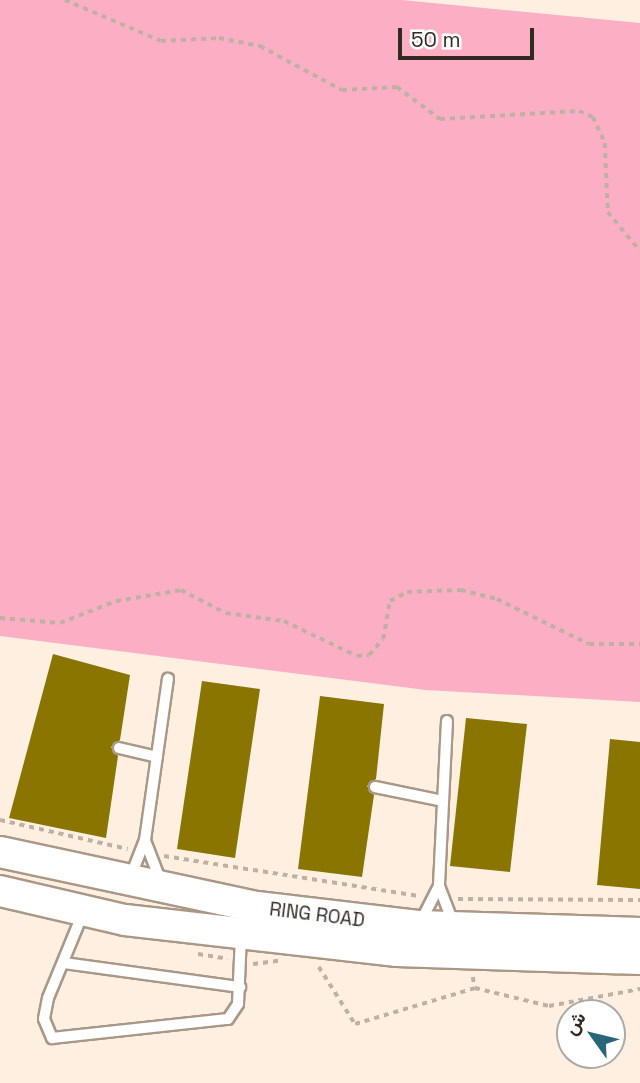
<!DOCTYPE html>
<meta charset="utf-8">
<style>
body{margin:0}
#map{position:relative;width:640px;height:1083px;overflow:hidden;background:#ffefe0;font-family:"Space Grotesk",Vazirmatn,sans-serif}
div>[style]{position:absolute}
.green>*{inset:0;background:#fcaec5}
.building>*{inset:0;background:#8a7500}
.path>*{height:3.5px;margin-top:-1.75px;transform-origin:0;background:repeating-linear-gradient(90deg,#beb1a4 0 5px,transparent 0 10px)}
.roads{filter:drop-shadow(2px 0 #aa9786) drop-shadow(-2px 0 #aa9786) drop-shadow(0 2px #aa9786) drop-shadow(0 -2px #aa9786)}
.lane>*{height:10px;margin:-5px;padding:0 5px;transform-origin:5px;border-radius:5px;background:#fff}
.secondary>*{height:30px;margin:-15px;padding:0 15px;transform-origin:15px;border-radius:15px;background:#fff}
span{translate:-50% -50%;white-space:nowrap;text-align:center;line-height:1.15;-webkit-text-stroke:5px #fff;paint-order:stroke}
.street-label{font-size:19px;color:#312922}
.north{position:absolute;left:556px;top:999px;width:70px;height:70px;box-sizing:border-box;background:#fff;border:2px solid #ada9a7;border-radius:50%;rotate:304deg;font-size:19px;font-weight:700;line-height:28px;text-align:center;color:#312922}
.north::after{content:'';display:block;margin:auto;width:24px;height:32px;background:#27667b;clip-path:polygon(50% 0,100% 100%,50% 72%,0 100%)}
.scale{position:absolute;left:398px;top:28px;width:136px;height:32px;box-sizing:border-box;border:4px solid #312922;border-top:0;padding-left:9px;font-size:21px;line-height:24px;white-space:nowrap;color:#312922;-webkit-text-stroke:5px #fff;paint-order:stroke}
</style>
<div id="map">
<div class="green">
<div style="clip-path:polygon(0 0,402px 0,640px 23px,640px 702px,426px 690px,0 636px)"></div>
</div>
<div class="building">
<div style="clip-path:polygon(53px 654px,130px 675px,120px 740px,111px 747px,118px 756px,106px 838px,9px 818px)"></div>
<div style="clip-path:polygon(202px 681px,260px 689px,235px 858px,177px 849px)"></div>
<div style="clip-path:polygon(320px 696px,384px 704px,376px 779px,367px 786px,374px 795px,362px 877px,298px 869px)"></div>
<div style="clip-path:polygon(466px 718px,527px 724px,510px 872px,450px 866px)"></div>
<div style="clip-path:polygon(610px 739px,640px 742px,640px 889px,597px 885px)"></div>
</div>
<div class="path">
<div style="left:65px;top:0;width:104px;rotate:23.1deg"></div>
<div style="left:161px;top:41px;width:58px;rotate:-3deg"></div>
<div style="left:219px;top:38px;width:42px;rotate:11deg"></div>
<div style="left:260px;top:46px;width:93px;rotate:28.2deg"></div>
<div style="left:342px;top:90px;width:55px;rotate:-3.1deg"></div>
<div style="left:397px;top:87px;width:54px;rotate:36.7deg"></div>
<div style="left:440px;top:119px;width:139px;rotate:-3.3deg"></div>
<div style="left:579px;top:111px;width:15px;rotate:23deg"></div>
<div style="left:593px;top:117px;width:29px;rotate:65deg"></div>
<div style="left:605px;top:143px;width:69px;rotate:87.5deg"></div>
<div style="left:608px;top:212px;width:50px;rotate:50.6deg"></div>
<div style="left:0;top:618px;width:60px;rotate:4.8deg"></div>
<div style="left:60px;top:623px;width:60px;rotate:-21.4deg"></div>
<div style="left:116px;top:601px;width:66px;rotate:-9.6deg"></div>
<div style="left:181px;top:590px;width:51px;rotate:27.1deg"></div>
<div style="left:226px;top:613px;width:59px;rotate:7.9deg"></div>
<div style="left:284px;top:621px;width:81px;rotate:25.6deg"></div>
<div style="left:357px;top:656px;width:12px;rotate:-5deg"></div>
<div style="left:369px;top:655px;width:21px;rotate:-49deg"></div>
<div style="left:383px;top:639px;width:39px;rotate:-80deg"></div>
<div style="left:390px;top:601px;width:19px;rotate:-28deg"></div>
<div style="left:407px;top:592px;width:54px;rotate:-2.1deg"></div>
<div style="left:461px;top:590px;width:37px;rotate:14deg"></div>
<div style="left:497px;top:599px;width:102px;rotate:26.1deg"></div>
<div style="left:589px;top:644px;width:51px"></div>
<div style="left:0;top:820px;width:131px;rotate:12.8deg"></div>
<div style="left:164px;top:856px;width:258px;rotate:8.9deg"></div>
<div style="left:458px;top:899px;width:182px;rotate:0.3deg"></div>
<div style="left:198px;top:954px;width:30px;rotate:9deg"></div>
<div style="left:253px;top:964px;width:26px;rotate:-7deg"></div>
<div style="left:319px;top:967px;width:67px;rotate:57.7deg"></div>
<div style="left:355px;top:1024px;width:125px;rotate:-16.7deg"></div>
<div style="left:475px;top:988px;width:76px;rotate:13.7deg"></div>
<div style="left:549px;top:1006px;width:93px;rotate:-10.6deg"></div>
<div style="left:473px;top:977px;width:11px;rotate:80deg"></div>
</div>
<div class="roads">
<div class="lane">
<div style="left:447px;top:721px;width:165px;rotate:92.8deg"></div>
<div style="left:439px;top:886px;width:39px;rotate:69deg"></div>
<div style="left:119px;top:748px;width:39px;rotate:13deg"></div>
<div style="left:375px;top:787px;width:69px;rotate:11.6deg"></div>
<div style="left:146px;top:843px;width:40px;rotate:69deg"></div>
<div style="left:130px;top:878px;width:41px;rotate:-68.5deg"></div>
<div style="left:145px;top:840px;width:163px;rotate:-81.9deg"></div>
<div style="left:83px;top:913px;width:92px;rotate:112.4deg"></div>
<div style="left:48px;top:998px;width:21px;rotate:101deg"></div>
<div style="left:44px;top:1019px;width:21px;rotate:67deg"></div>
<div style="left:52px;top:1038px;width:177px;rotate:-6.2deg"></div>
<div style="left:228px;top:1019px;width:18px;rotate:-56deg"></div>
<div style="left:238px;top:1004px;width:69px;rotate:-87.5deg"></div>
<div style="left:420px;top:923px;width:42px;rotate:-62.8deg"></div>
<div style="left:64px;top:963px;width:178px;rotate:7.8deg"></div>
</div>
<div class="secondary">
<div style="left:0;top:852px;width:263px;rotate:12.1deg"></div>
<div style="left:257px;top:907px;width:162px;rotate:6.7deg"></div>
<div style="left:418px;top:926px;width:222px;rotate:1.8deg"></div>
<div style="left:0;top:891px;width:128px;rotate:13.1deg"></div>
<div style="left:125px;top:920px;width:274px;rotate:6.5deg"></div>
<div style="left:397px;top:951px;width:243px;rotate:1.9deg"></div>
</div>
</div>
<div class="street-label">
<span style="left:317px;top:915px;rotate:7deg">RING ROAD</span>
</div>
<div class="north">ش</div>
<div class="scale">50 m</div>
</div>
